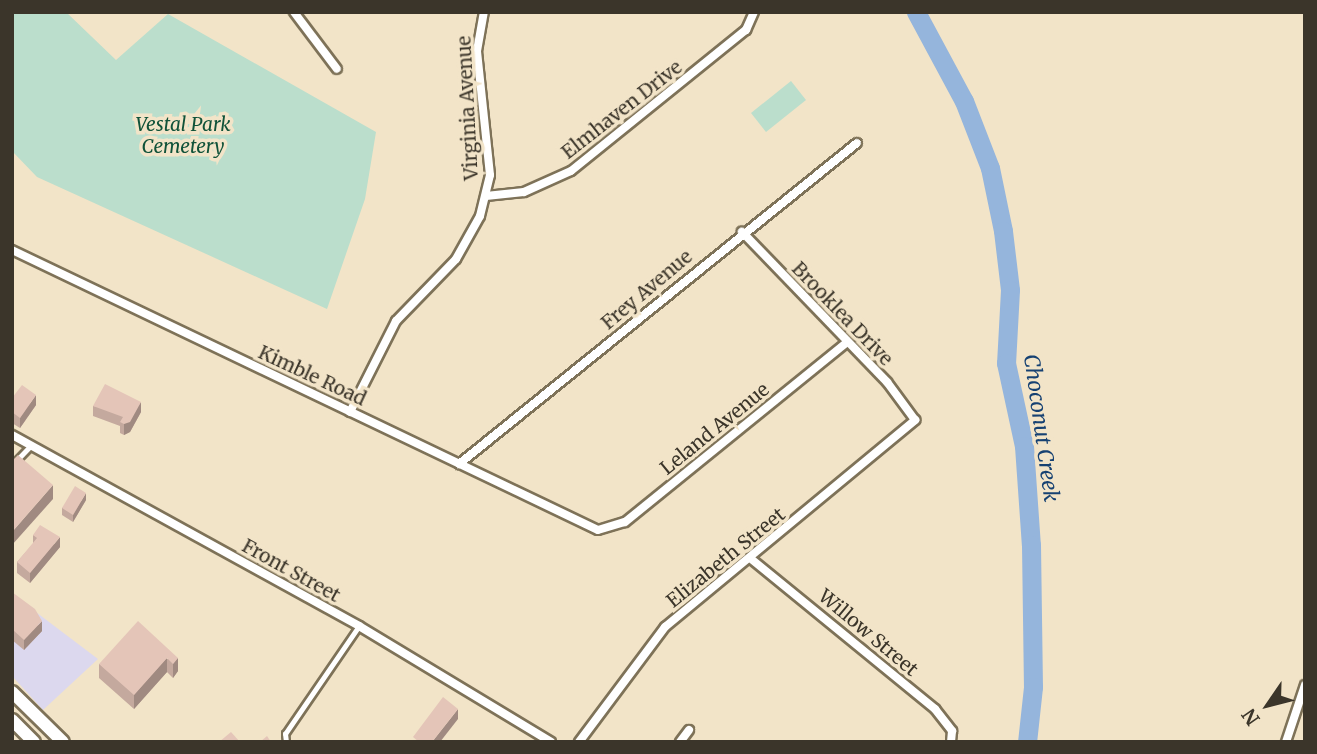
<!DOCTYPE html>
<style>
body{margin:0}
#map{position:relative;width:1317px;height:754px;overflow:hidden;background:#f2e4c8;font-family:Merriweather,serif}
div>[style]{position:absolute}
.commercial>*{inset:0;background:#dcd8ee}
.green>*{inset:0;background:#bbdecc}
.river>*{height:19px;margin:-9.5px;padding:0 9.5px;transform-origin:9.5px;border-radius:9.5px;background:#95b5dc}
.roads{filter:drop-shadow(2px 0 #7e7258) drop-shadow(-2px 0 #7e7258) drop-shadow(0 2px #7e7258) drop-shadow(0 -2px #7e7258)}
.service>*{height:4.5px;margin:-2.25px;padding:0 2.25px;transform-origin:2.25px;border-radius:2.25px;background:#fff}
.minor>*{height:8px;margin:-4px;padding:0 4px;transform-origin:4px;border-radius:4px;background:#fff}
.primary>*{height:12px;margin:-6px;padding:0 6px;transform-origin:6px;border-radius:6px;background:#fff}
.wall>*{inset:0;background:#c4a99e}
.shaded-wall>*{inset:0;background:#a08a81}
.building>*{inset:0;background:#e4c5b8}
span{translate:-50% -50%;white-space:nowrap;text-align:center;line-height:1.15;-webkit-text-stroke:7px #f2e4c8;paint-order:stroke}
.street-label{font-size:19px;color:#3b352a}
.park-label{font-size:19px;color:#105239;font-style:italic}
.water-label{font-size:21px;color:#164172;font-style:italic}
.frame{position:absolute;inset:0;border:14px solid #3b352a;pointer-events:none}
.north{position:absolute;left:1233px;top:670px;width:70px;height:70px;-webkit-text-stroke:5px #f2e4c8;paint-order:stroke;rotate:235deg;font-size:19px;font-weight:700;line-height:28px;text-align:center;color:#3b352a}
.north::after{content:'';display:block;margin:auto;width:24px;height:32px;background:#3b352a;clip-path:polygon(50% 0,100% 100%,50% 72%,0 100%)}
</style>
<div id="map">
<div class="commercial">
<div style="clip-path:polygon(12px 594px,98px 659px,43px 710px,12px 676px)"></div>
</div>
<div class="green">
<div style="clip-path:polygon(12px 12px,66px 12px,116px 60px,168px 14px,376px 132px,365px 199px,327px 309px,37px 177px,12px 151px)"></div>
<div style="clip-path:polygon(791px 81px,806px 100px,766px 132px,751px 113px)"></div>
</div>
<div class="river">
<div style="left:916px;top:12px;width:101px;rotate:61.7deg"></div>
<div style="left:964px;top:101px;width:72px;rotate:68.8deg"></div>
<div style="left:990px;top:168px;width:64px;rotate:78.3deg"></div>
<div style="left:1003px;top:231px;width:59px;rotate:83.2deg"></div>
<div style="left:1010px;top:290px;width:73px;rotate:93.1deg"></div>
<div style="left:1006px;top:363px;width:85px;rotate:77.8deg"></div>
<div style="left:1024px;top:446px;width:99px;rotate:86deg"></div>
<div style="left:1031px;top:545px;width:142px;rotate:89.2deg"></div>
<div style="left:1033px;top:687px;width:55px;rotate:96.2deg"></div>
</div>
<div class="roads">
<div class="service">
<div style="left:12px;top:465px;width:28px;rotate:-46deg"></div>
<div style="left:286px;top:742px;width:8px;rotate:-97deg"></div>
<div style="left:285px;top:734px;width:131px;rotate:-55.6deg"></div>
</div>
<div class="minor">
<div style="left:294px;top:12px;width:71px;rotate:53deg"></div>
<div style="left:486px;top:196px;width:38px;rotate:-6deg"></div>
<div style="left:524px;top:192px;width:51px;rotate:-24.1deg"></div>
<div style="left:571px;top:171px;width:225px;rotate:-38.9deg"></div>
<div style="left:746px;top:30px;width:20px;rotate:-66deg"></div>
<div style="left:12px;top:250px;width:649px;rotate:25.54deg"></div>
<div style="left:598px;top:530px;width:28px;rotate:-17deg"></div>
<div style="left:625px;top:522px;width:286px;rotate:-39deg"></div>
<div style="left:350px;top:412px;width:102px;rotate:-63.2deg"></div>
<div style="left:396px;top:321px;width:86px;rotate:-45.9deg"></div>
<div style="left:456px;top:259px;width:49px;rotate:-60.8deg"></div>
<div style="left:480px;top:216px;width:42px;rotate:-76.3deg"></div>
<div style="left:490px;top:175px;width:125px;rotate:-96deg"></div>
<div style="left:477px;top:51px;width:40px;rotate:-80deg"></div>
<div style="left:12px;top:435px;width:396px;rotate:28.8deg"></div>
<div style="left:359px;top:626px;width:224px;rotate:31.1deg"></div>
<div style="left:459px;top:464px;width:511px;rotate:-38.89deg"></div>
<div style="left:750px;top:558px;width:239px;rotate:39.2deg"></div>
<div style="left:935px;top:709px;width:28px;rotate:52deg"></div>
<div style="left:952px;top:731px;width:11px;rotate:95deg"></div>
<div style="left:579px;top:742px;width:144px;rotate:-53.2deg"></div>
<div style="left:665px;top:627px;width:325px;rotate:-39.6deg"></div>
<div style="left:915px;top:420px;width:47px;rotate:-126.4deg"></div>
<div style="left:887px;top:382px;width:209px;rotate:-134deg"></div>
<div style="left:680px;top:742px;width:15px;rotate:-53deg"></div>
<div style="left:1286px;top:742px;width:60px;rotate:-71.6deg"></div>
</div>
<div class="primary">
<div style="left:12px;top:692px;width:71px;rotate:44.4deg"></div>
<div style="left:12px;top:720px;width:31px;rotate:45deg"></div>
</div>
</div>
<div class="wall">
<div style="clip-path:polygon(12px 398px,36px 405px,20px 428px,12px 423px)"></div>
<div style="clip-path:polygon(93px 406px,141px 412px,130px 432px,124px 435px,120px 433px,120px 426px,93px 416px)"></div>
<div style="clip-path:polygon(86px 500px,73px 522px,62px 515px,62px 508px)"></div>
<div style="clip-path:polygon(33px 535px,60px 547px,30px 583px,17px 573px,17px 562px,33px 544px)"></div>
<div style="clip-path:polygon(12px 592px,42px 631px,24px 650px,12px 640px)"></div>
<div style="clip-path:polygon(178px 658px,178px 671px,173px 678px,167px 672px,134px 709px,99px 678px,99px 664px)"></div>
</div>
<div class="shaded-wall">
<div style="clip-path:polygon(36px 395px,36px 405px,20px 428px,20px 418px)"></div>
<div style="clip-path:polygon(141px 402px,141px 412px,130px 432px,124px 435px,124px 424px)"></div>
<div style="clip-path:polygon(53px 485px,53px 499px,12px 545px,12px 532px)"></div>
<div style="clip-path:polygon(86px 493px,86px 500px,73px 522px,73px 515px)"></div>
<div style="clip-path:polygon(60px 537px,60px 547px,30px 583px,30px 573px)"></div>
<div style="clip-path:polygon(42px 621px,42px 631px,24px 650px,24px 640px)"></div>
<div style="clip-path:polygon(167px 658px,167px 672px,134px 709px,134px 695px)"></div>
<div style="clip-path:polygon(178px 658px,178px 671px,173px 678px,173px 664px)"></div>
<div style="clip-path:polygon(458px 709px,458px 719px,440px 742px,432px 742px)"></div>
</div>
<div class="building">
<div style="clip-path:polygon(105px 384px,141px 402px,130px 422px,124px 424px,120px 422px,123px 417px,93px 406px)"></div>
<div style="clip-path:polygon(22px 385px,36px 395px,20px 418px,12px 412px,12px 398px)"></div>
<div style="clip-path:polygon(18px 455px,53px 485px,12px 532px,12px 461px)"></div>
<div style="clip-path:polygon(75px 486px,86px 493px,73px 515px,62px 508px)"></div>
<div style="clip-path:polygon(40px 525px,60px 537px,30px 573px,17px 562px,37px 538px,33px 535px)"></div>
<div style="clip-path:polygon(12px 592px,35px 609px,42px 621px,24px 640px,12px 629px)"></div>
<div style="clip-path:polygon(138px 621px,178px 658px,173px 664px,167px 658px,134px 695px,99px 664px)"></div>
<div style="clip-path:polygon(443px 697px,458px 709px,432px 742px,419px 742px,413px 737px)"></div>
<div style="clip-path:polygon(231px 732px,240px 742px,219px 742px)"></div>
<div style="clip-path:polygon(267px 736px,271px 742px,260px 742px)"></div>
</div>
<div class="street-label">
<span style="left:468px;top:108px;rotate:-93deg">Virginia Avenue</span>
<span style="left:622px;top:110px;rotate:-38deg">Elmhaven Drive</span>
<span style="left:647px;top:290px;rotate:-40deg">Frey Avenue</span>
<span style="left:842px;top:314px;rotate:46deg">Brooklea Drive</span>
<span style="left:312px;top:376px;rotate:25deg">Kimble Road</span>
<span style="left:715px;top:429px;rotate:-39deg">Leland Avenue</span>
<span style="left:726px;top:558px;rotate:-39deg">Elizabeth Street</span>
<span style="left:291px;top:571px;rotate:29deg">Front Street</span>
<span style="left:868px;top:633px;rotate:40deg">Willow Street</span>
</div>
<div class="park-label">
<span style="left:183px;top:136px">Vestal Park<br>Cemetery</span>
</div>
<div class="water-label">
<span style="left:1041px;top:428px;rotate:82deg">Choconut Creek</span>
</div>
<div class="frame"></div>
<div class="north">N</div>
</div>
